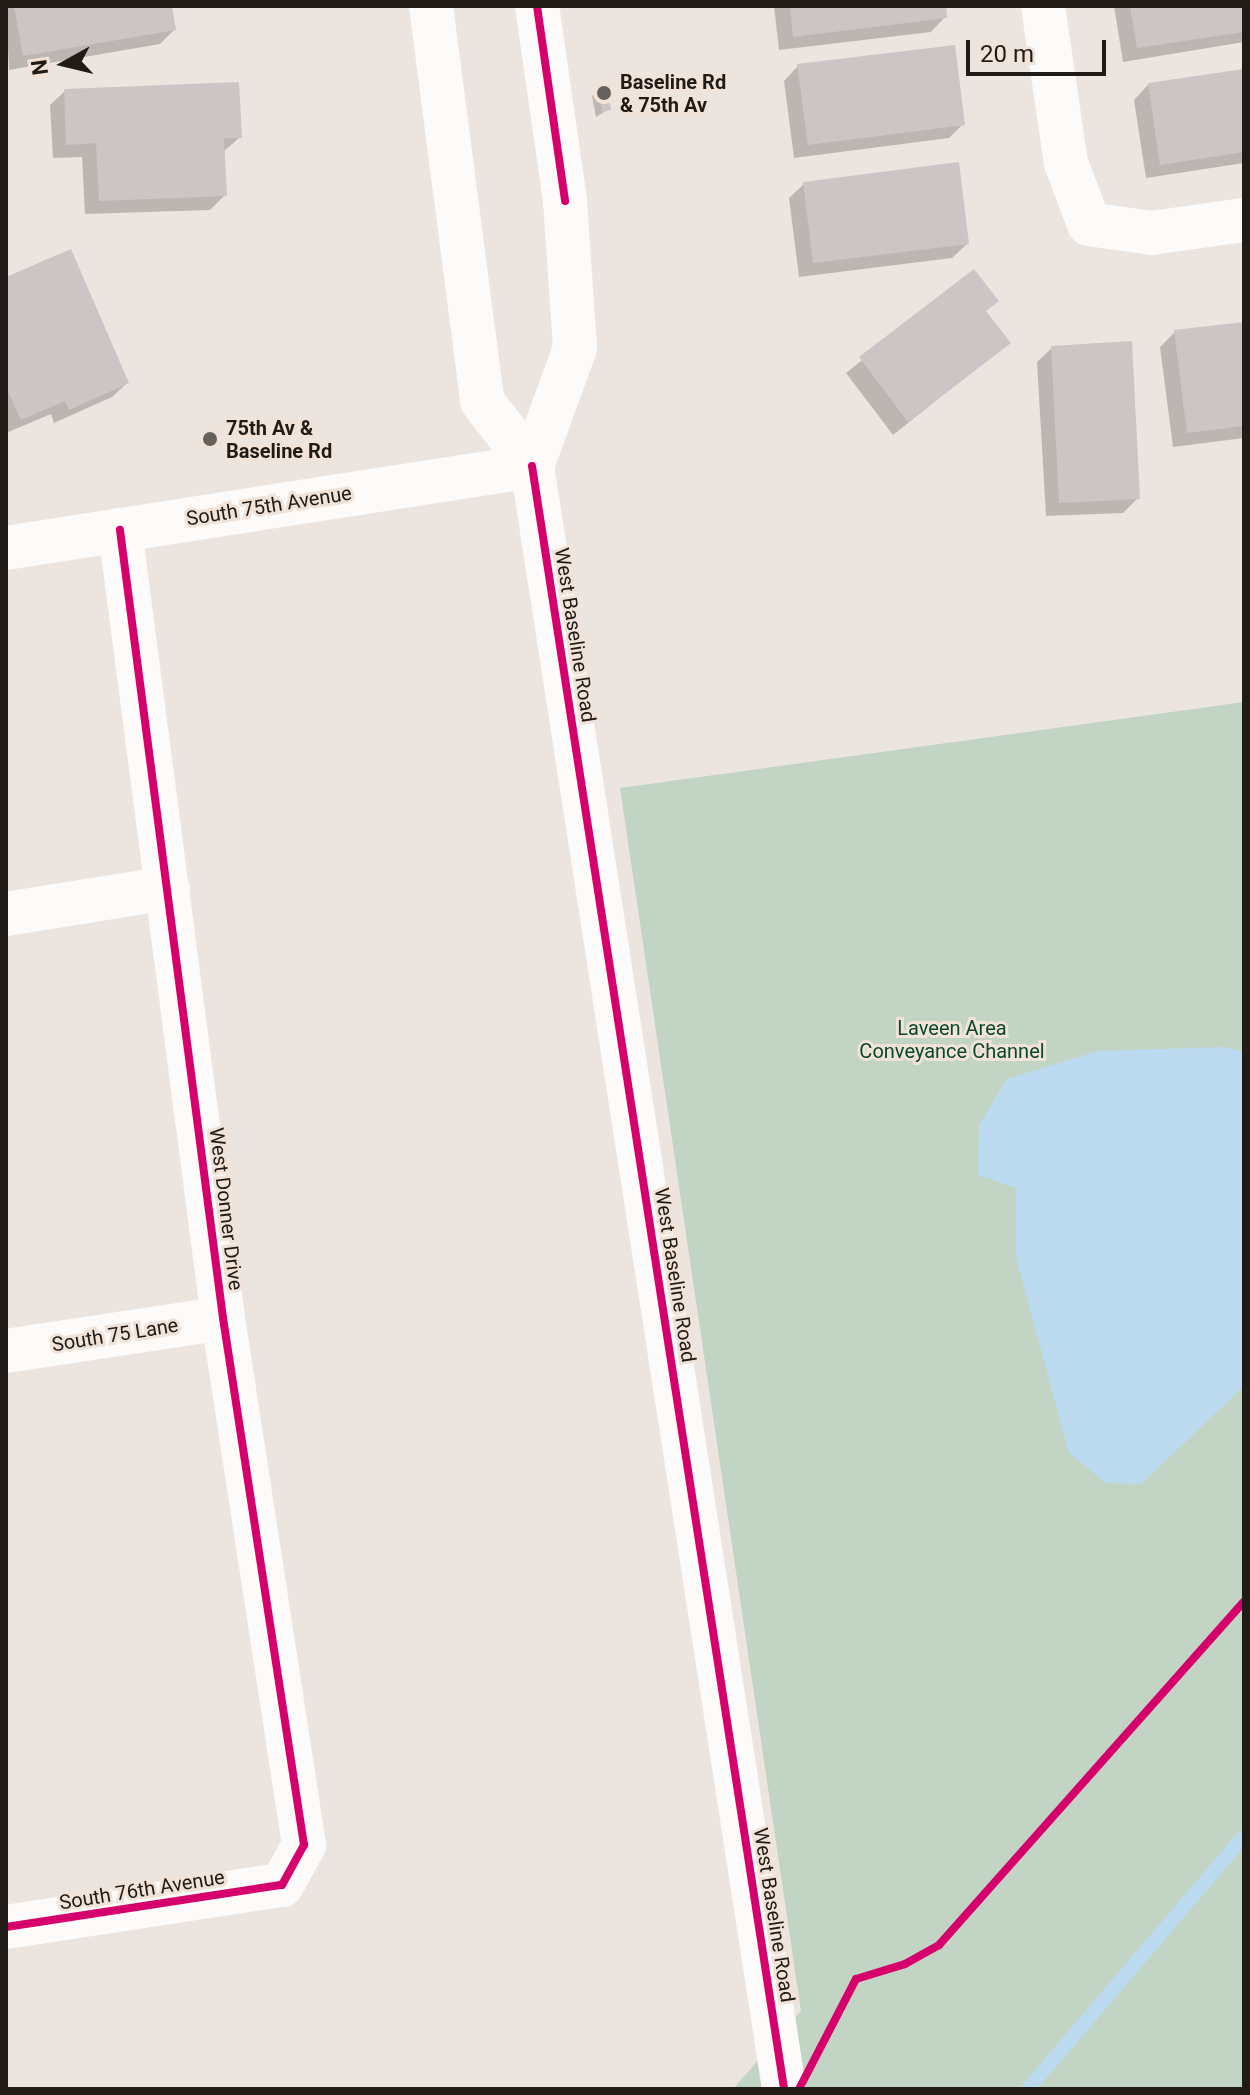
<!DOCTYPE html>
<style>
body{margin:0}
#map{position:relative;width:1250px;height:2095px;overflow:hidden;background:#ece4df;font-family:Roboto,sans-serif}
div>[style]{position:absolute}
.green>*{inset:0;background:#c2d4c4}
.water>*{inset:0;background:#bbdaf0}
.shadow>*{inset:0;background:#0003}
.stream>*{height:14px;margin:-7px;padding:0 7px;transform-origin:7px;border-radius:7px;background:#bbdaf0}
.building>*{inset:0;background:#cbc5c6}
.minor>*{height:44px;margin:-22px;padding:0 22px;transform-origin:22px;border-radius:22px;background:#fcfbfa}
.secondary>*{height:44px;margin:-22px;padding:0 22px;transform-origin:22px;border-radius:22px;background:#fcfbfa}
.cycleway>*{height:8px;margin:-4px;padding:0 4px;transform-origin:4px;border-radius:4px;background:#d6006c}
.dots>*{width:22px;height:22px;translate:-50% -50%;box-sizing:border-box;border:4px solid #f2e3d9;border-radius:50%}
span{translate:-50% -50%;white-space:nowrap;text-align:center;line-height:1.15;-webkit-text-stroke:6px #f2e3d9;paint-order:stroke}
.poi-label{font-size:20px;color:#201b17;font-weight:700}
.left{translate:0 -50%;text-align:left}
.street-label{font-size:20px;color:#201b17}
.park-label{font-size:20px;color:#08482b}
.frame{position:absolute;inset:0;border:8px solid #201b17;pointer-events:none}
.north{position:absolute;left:24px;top:24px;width:80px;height:80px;-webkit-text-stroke:6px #f2e3d9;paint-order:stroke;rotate:262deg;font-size:22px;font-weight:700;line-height:32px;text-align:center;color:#201b17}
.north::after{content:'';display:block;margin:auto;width:28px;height:36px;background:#201b17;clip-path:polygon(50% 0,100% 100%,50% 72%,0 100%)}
.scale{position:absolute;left:966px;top:40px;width:140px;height:36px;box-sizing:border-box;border:4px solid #201b17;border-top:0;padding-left:10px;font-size:24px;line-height:28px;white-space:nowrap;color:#201b17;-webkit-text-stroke:6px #f2e3d9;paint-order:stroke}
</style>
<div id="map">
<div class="green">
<div style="clip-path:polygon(1244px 702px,1244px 2089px,733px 2089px,801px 2011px,620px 788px)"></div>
</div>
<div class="water">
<div style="clip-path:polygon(1222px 1047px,1244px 1052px,1244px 1386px,1141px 1484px,1106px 1483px,1069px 1453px,1016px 1258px,1016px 1188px,978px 1175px,979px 1125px,1007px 1079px,1098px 1051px)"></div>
</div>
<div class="shadow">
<div style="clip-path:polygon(6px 6px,170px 6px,174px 30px,160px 44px,9px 70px)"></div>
<div style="clip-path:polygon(774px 6px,944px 6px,945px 17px,931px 32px,779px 50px)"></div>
<div style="clip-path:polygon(1114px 6px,1244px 6px,1244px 42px,1123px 62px)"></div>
<div style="clip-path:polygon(798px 66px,963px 124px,949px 138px,794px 158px,784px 81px)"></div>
<div style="clip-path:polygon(1244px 71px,1244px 163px,1146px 178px,1134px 100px,1148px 85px)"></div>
<div style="clip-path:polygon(599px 89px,609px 109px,596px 117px,592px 96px)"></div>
<div style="clip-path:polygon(65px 91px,240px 137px,223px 152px,225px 195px,210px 210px,85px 214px,82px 157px,53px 158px,50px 105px)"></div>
<div style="clip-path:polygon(804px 184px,967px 244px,952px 258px,799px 277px,789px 198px)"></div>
<div style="clip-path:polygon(973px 271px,985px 312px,1008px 343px,893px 435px,846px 373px)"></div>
<div style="clip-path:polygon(6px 279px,127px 383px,112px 397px,54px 423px,51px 414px,6px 433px)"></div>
<div style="clip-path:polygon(1244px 324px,1244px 438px,1173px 447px,1160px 347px,1175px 332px)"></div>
<div style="clip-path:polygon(1052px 348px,1138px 498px,1123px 513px,1046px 516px,1037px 362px)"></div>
</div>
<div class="stream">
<div style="left:1028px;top:2089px;width:333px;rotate:-49.5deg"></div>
</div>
<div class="building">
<div style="clip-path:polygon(14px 6px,172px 6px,176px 30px,23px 56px)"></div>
<div style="clip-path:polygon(790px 6px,946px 6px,947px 18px,793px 37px)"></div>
<div style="clip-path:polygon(1130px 6px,1244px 6px,1244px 32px,1137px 48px)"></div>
<div style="clip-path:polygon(955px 45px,965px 125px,808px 145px,797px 64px)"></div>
<div style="clip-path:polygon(1244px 69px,1244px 152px,1160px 165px,1148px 83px)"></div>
<div style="clip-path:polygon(239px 82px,242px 138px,224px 138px,227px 196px,99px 201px,96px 143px,66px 145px,64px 89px)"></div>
<div style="clip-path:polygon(607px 86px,611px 110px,602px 112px,598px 87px)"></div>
<div style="clip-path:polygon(959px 162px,969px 244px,813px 263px,803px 182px)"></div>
<div style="clip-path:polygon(71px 249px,129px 383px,69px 410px,65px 401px,21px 420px,6px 387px,6px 277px)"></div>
<div style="clip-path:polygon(974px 269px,999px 301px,986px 311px,1011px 343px,908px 422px,859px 357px)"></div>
<div style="clip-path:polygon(1244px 322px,1244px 426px,1187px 433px,1174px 330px)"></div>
<div style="clip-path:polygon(1132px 341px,1140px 499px,1059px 503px,1051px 346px)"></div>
</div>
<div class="minor">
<div style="left:1043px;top:6px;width:159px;rotate:81.7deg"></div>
<div style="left:1066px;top:163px;width:65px;rotate:69.3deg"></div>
<div style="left:1089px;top:224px;width:63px;rotate:8.3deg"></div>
<div style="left:1151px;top:233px;width:94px;rotate:-8deg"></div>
<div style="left:6px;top:914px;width:164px;rotate:-9.1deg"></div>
<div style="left:6px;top:1351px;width:219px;rotate:-8.6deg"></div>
<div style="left:6px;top:1927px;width:279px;rotate:-8.7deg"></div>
<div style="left:282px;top:1885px;width:46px;rotate:-61.2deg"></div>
<div style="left:304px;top:1845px;width:533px;rotate:-98.74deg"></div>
<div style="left:223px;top:1318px;width:795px;rotate:-97.45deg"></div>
</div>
<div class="secondary">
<div style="left:431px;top:6px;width:398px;rotate:82.6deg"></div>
<div style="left:482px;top:401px;width:82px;rotate:52.4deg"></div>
<div style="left:537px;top:6px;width:197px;rotate:81.8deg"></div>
<div style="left:565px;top:201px;width:147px;rotate:86.1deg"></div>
<div style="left:575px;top:348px;width:126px;rotate:110deg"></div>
<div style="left:532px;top:466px;width:1642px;rotate:81.17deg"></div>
<div style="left:6px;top:548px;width:532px;rotate:-8.86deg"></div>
</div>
<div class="cycleway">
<div style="left:537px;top:6px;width:197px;rotate:81.8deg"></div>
<div style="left:532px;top:466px;width:1642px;rotate:81.17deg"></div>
<div style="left:6px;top:1927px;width:279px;rotate:-8.7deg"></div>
<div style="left:282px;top:1885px;width:46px;rotate:-61.2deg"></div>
<div style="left:304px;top:1845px;width:533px;rotate:-98.74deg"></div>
<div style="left:223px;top:1318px;width:795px;rotate:-97.45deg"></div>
<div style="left:799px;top:2089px;width:124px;rotate:-62.6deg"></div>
<div style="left:856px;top:1979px;width:51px;rotate:-17deg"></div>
<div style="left:905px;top:1964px;width:39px;rotate:-29deg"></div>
<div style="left:939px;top:1945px;width:459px;rotate:-48.4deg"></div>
</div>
<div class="dots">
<div style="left:604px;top:93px;background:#67615d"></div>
<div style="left:210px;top:439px;background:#67615d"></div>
</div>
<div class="poi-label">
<span class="left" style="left:620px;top:94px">Baseline Rd<br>&amp; 75th Av</span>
<span class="left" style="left:226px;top:440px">75th Av &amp;<br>Baseline Rd</span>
</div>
<div class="street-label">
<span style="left:269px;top:506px;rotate:-9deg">South 75th Avenue</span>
<span style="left:575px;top:635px;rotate:81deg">West Baseline Road</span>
<span style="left:226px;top:1209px;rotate:83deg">West Donner Drive</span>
<span style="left:675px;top:1275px;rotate:81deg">West Baseline Road</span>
<span style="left:115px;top:1335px;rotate:-9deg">South 75 Lane</span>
<span style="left:142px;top:1890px;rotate:-9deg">South 76th Avenue</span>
<span style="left:774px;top:1915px;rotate:81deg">West Baseline Road</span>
</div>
<div class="park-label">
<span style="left:952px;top:1040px">Laveen Area<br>Conveyance Channel</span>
</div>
<div class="frame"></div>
<div class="north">N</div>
<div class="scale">20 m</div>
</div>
